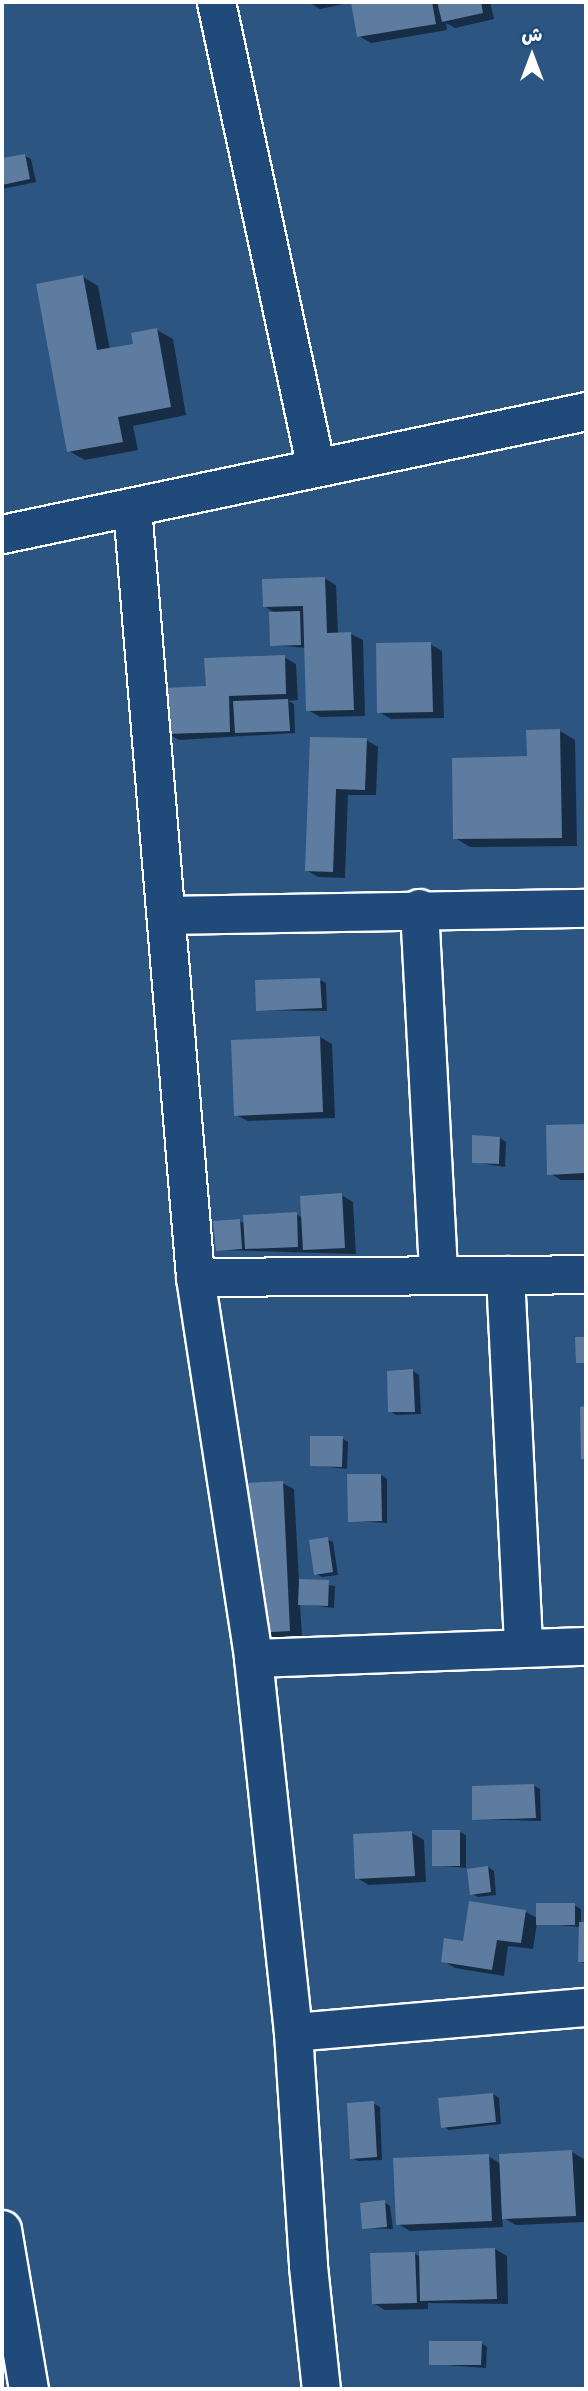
<!DOCTYPE html>
<meta charset="utf-8">
<style>
body{margin:0}
#map{position:relative;width:588px;height:2391px;overflow:hidden;background:#2c5582;font-family:Pangolin,"Playpen Sans Arabic",sans-serif}
div>[style]{position:absolute}
.shadow>*{inset:0;background:#0007}
.building>*{inset:0;background:#5e7c9f}
.roads{filter:drop-shadow(2px 0 #fff) drop-shadow(-2px 0 #fff) drop-shadow(0 2px #fff) drop-shadow(0 -2px #fff)}
.street>*{height:37px;margin:-18.5px;padding:0 18.5px;transform-origin:18.5px;border-radius:18.5px;background:#1f4a7a}
.secondary>*{height:38px;margin:-19px;padding:0 19px;transform-origin:19px;border-radius:19px;background:#1f4a7a}
span{translate:-50% -50%;white-space:nowrap;text-align:center;line-height:1.15;-webkit-text-stroke:5px #1f4a7a;paint-order:stroke}
.frame{position:absolute;inset:0;border:4px solid #fff;pointer-events:none}
.north{position:absolute;left:497px;top:21px;width:70px;height:70px;-webkit-text-stroke:5px #1f4a7a;paint-order:stroke;rotate:0deg;font-size:19px;font-weight:700;line-height:28px;text-align:center;color:#fff}
.north::after{content:'';display:block;margin:auto;width:24px;height:32px;background:#fff;clip-path:polygon(50% 0,100% 100%,50% 72%,0 100%)}
</style>
<div id="map">
<div class="shadow">
<div style="clip-path:polygon(308px 2px,353px 2px,320px 9px)"></div>
<div style="clip-path:polygon(353px 2px,490px 2px,494px 19px,455px 28px,446px 23px,447px 30px,371px 43px,359px 36px)"></div>
<div style="clip-path:polygon(25px 156px,31px 159px,36px 182px,2px 189px,2px 160px)"></div>
<div style="clip-path:polygon(83px 277px,98px 286px,110px 350px,135px 345px,157px 330px,173px 339px,186px 415px,133px 426px,138px 450px,85px 460px,69px 451px)"></div>
<div style="clip-path:polygon(324px 578px,336px 585px,338px 634px,351px 634px,363px 640px,365px 716px,320px 717px,308px 710px,306px 648px,272px 645px,277px 614px,264px 606px)"></div>
<div style="clip-path:polygon(430px 644px,442px 651px,444px 718px,391px 719px,379px 712px)"></div>
<div style="clip-path:polygon(284px 657px,296px 664px,298px 700px,288px 701px,294px 704px,295px 733px,179px 740px,167px 733px,207px 688px)"></div>
<div style="clip-path:polygon(560px 731px,575px 740px,577px 846px,470px 847px,455px 838px)"></div>
<div style="clip-path:polygon(311px 738px,366px 740px,378px 747px,376px 795px,348px 795px,345px 878px,318px 877px,306px 870px)"></div>
<div style="clip-path:polygon(320px 980px,326px 983px,327px 1011px,257px 1010px)"></div>
<div style="clip-path:polygon(320px 1037px,332px 1044px,335px 1118px,248px 1121px,236px 1115px)"></div>
<div style="clip-path:polygon(586px 1126px,586px 1180px,561px 1180px,549px 1173px,548px 1127px)"></div>
<div style="clip-path:polygon(500px 1138px,506px 1142px,505px 1167px,473px 1162px)"></div>
<div style="clip-path:polygon(341px 1195px,353px 1202px,356px 1254px,217px 1250px,239px 1221px,246px 1224px,296px 1214px,303px 1218px)"></div>
<div style="clip-path:polygon(413px 1371px,419px 1375px,421px 1414px,396px 1415px,390px 1411px)"></div>
<div style="clip-path:polygon(342px 1438px,348px 1442px,347px 1469px,311px 1465px)"></div>
<div style="clip-path:polygon(381px 1475px,387px 1479px,387px 1523px,350px 1521px)"></div>
<div style="clip-path:polygon(282px 1483px,294px 1489px,299px 1581px,335px 1586px,334px 1608px,300px 1604px,302px 1637px,251px 1639px)"></div>
<div style="clip-path:polygon(327px 1539px,333px 1542px,338px 1575px,322px 1577px,316px 1574px)"></div>
<div style="clip-path:polygon(534px 1786px,540px 1789px,541px 1821px,474px 1819px)"></div>
<div style="clip-path:polygon(460px 1832px,466px 1835px,466px 1868px,433px 1865px)"></div>
<div style="clip-path:polygon(412px 1833px,424px 1840px,426px 1882px,369px 1885px,357px 1878px)"></div>
<div style="clip-path:polygon(488px 1867px,494px 1871px,496px 1895px,478px 1897px,472px 1894px)"></div>
<div style="clip-path:polygon(471px 1903px,526px 1912px,537px 1918px,574px 1905px,581px 1909px,581px 1923px,586px 1923px,586px 1964px,580px 1961px,580px 1927px,537px 1923px,533px 1949px,508px 1946px,504px 1976px,455px 1968px,443px 1961px,464px 1943px)"></div>
<div style="clip-path:polygon(493px 2094px,499px 2098px,501px 2124px,449px 2130px,443px 2126px)"></div>
<div style="clip-path:polygon(373px 2103px,380px 2107px,382px 2160px,358px 2161px,352px 2158px)"></div>
<div style="clip-path:polygon(572px 2152px,584px 2159px,586px 2222px,516px 2225px,502px 2217px,503px 2227px,410px 2231px,398px 2224px,488px 2156px,501px 2164px)"></div>
<div style="clip-path:polygon(384px 2202px,390px 2206px,393px 2229px,364px 2228px)"></div>
<div style="clip-path:polygon(495px 2249px,507px 2256px,508px 2304px,428px 2303px,428px 2309px,385px 2310px,373px 2303px,415px 2254px,421px 2257px)"></div>
<div style="clip-path:polygon(481px 2343px,487px 2347px,486px 2368px,431px 2364px)"></div>
</div>
<div class="building">
<div style="clip-path:polygon(351px 2px,432px 2px,436px 24px,357px 37px)"></div>
<div style="clip-path:polygon(437px 2px,481px 2px,483px 13px,442px 22px)"></div>
<div style="clip-path:polygon(25px 154px,30px 179px,2px 185px,2px 158px)"></div>
<div style="clip-path:polygon(83px 275px,97px 350px,133px 344px,131px 333px,157px 328px,171px 407px,118px 417px,123px 442px,67px 452px,36px 284px)"></div>
<div style="clip-path:polygon(325px 577px,327px 633px,351px 632px,354px 710px,306px 711px,303px 606px,263px 607px,262px 579px)"></div>
<div style="clip-path:polygon(300px 611px,301px 645px,270px 646px,269px 612px)"></div>
<div style="clip-path:polygon(431px 642px,433px 712px,377px 713px,376px 643px)"></div>
<div style="clip-path:polygon(285px 655px,286px 694px,229px 696px,230px 732px,165px 734px,164px 688px,206px 686px,204px 658px)"></div>
<div style="clip-path:polygon(288px 699px,290px 731px,235px 733px,233px 701px)"></div>
<div style="clip-path:polygon(560px 729px,562px 838px,453px 839px,452px 758px,527px 756px,526px 730px)"></div>
<div style="clip-path:polygon(310px 737px,367px 738px,365px 790px,336px 789px,333px 872px,305px 871px)"></div>
<div style="clip-path:polygon(320px 978px,322px 1008px,256px 1011px,255px 980px)"></div>
<div style="clip-path:polygon(320px 1036px,323px 1112px,234px 1116px,231px 1040px)"></div>
<div style="clip-path:polygon(586px 1124px,586px 1173px,547px 1175px,546px 1125px)"></div>
<div style="clip-path:polygon(472px 1135px,500px 1137px,499px 1164px,472px 1163px)"></div>
<div style="clip-path:polygon(342px 1193px,345px 1248px,303px 1250px,300px 1196px)"></div>
<div style="clip-path:polygon(297px 1212px,298px 1247px,245px 1249px,243px 1215px)"></div>
<div style="clip-path:polygon(240px 1219px,242px 1249px,216px 1251px,213px 1221px)"></div>
<div style="clip-path:polygon(575px 1337px,586px 1337px,586px 1363px,576px 1363px)"></div>
<div style="clip-path:polygon(413px 1369px,415px 1412px,388px 1412px,387px 1371px)"></div>
<div style="clip-path:polygon(586px 1406px,586px 1459px,581px 1459px,580px 1407px)"></div>
<div style="clip-path:polygon(310px 1436px,343px 1436px,342px 1467px,310px 1466px)"></div>
<div style="clip-path:polygon(347px 1474px,381px 1474px,382px 1521px,348px 1522px)"></div>
<div style="clip-path:polygon(283px 1481px,290px 1631px,237px 1634px,229px 1484px)"></div>
<div style="clip-path:polygon(328px 1537px,333px 1572px,314px 1575px,309px 1540px)"></div>
<div style="clip-path:polygon(299px 1579px,329px 1580px,328px 1606px,298px 1605px)"></div>
<div style="clip-path:polygon(534px 1784px,536px 1818px,472px 1820px,472px 1786px)"></div>
<div style="clip-path:polygon(432px 1830px,460px 1830px,460px 1866px,432px 1866px)"></div>
<div style="clip-path:polygon(412px 1831px,415px 1876px,355px 1879px,353px 1834px)"></div>
<div style="clip-path:polygon(488px 1866px,491px 1892px,470px 1895px,467px 1869px)"></div>
<div style="clip-path:polygon(469px 1901px,526px 1910px,521px 1943px,497px 1940px,492px 1970px,441px 1962px,444px 1938px,463px 1941px)"></div>
<div style="clip-path:polygon(536px 1903px,575px 1903px,575px 1925px,536px 1925px)"></div>
<div style="clip-path:polygon(579px 1922px,586px 1922px,586px 1962px,578px 1962px)"></div>
<div style="clip-path:polygon(493px 2093px,496px 2122px,441px 2128px,438px 2098px)"></div>
<div style="clip-path:polygon(374px 2101px,377px 2157px,350px 2159px,347px 2103px)"></div>
<div style="clip-path:polygon(572px 2150px,576px 2216px,502px 2219px,499px 2154px)"></div>
<div style="clip-path:polygon(489px 2154px,492px 2221px,396px 2225px,393px 2158px)"></div>
<div style="clip-path:polygon(385px 2200px,387px 2227px,362px 2229px,360px 2203px)"></div>
<div style="clip-path:polygon(495px 2248px,497px 2299px,420px 2301px,419px 2251px)"></div>
<div style="clip-path:polygon(415px 2252px,417px 2303px,372px 2304px,370px 2253px)"></div>
<div style="clip-path:polygon(429px 2341px,482px 2341px,481px 2365px,429px 2365px)"></div>
</div>
<div class="roads">
<div class="street">
<div style="left:216px;top:2px;width:476px;rotate:77.9deg"></div>
<div style="left:132px;top:507px;width:773px;rotate:85.32deg"></div>
<div style="left:195px;top:1277px;width:385px;rotate:81.3deg"></div>
<div style="left:253px;top:1658px;width:376px;rotate:83.9deg"></div>
<div style="left:293px;top:2032px;width:234px;rotate:86.3deg"></div>
<div style="left:308px;top:2266px;width:124px;rotate:84deg"></div>
<div style="left:2px;top:534px;width:597px;rotate:-11.89deg"></div>
<div style="left:419px;top:908px;width:367px;rotate:87deg"></div>
<div style="left:168px;top:915px;width:418px;rotate:-1deg"></div>
<div style="left:505px;top:1275px;width:373px;rotate:87.2deg"></div>
<div style="left:195px;top:1277px;width:391px;rotate:-0.4deg"></div>
<div style="left:253px;top:1658px;width:333px;rotate:-2.1deg"></div>
<div style="left:293px;top:2032px;width:294px;rotate:-4.9deg"></div>
</div>
<div class="secondary">
<div style="left:2px;top:2230px;width:161px;rotate:80.4deg"></div>
</div>
</div>
<div class="frame"></div>
<div class="north">ش</div>
</div>
